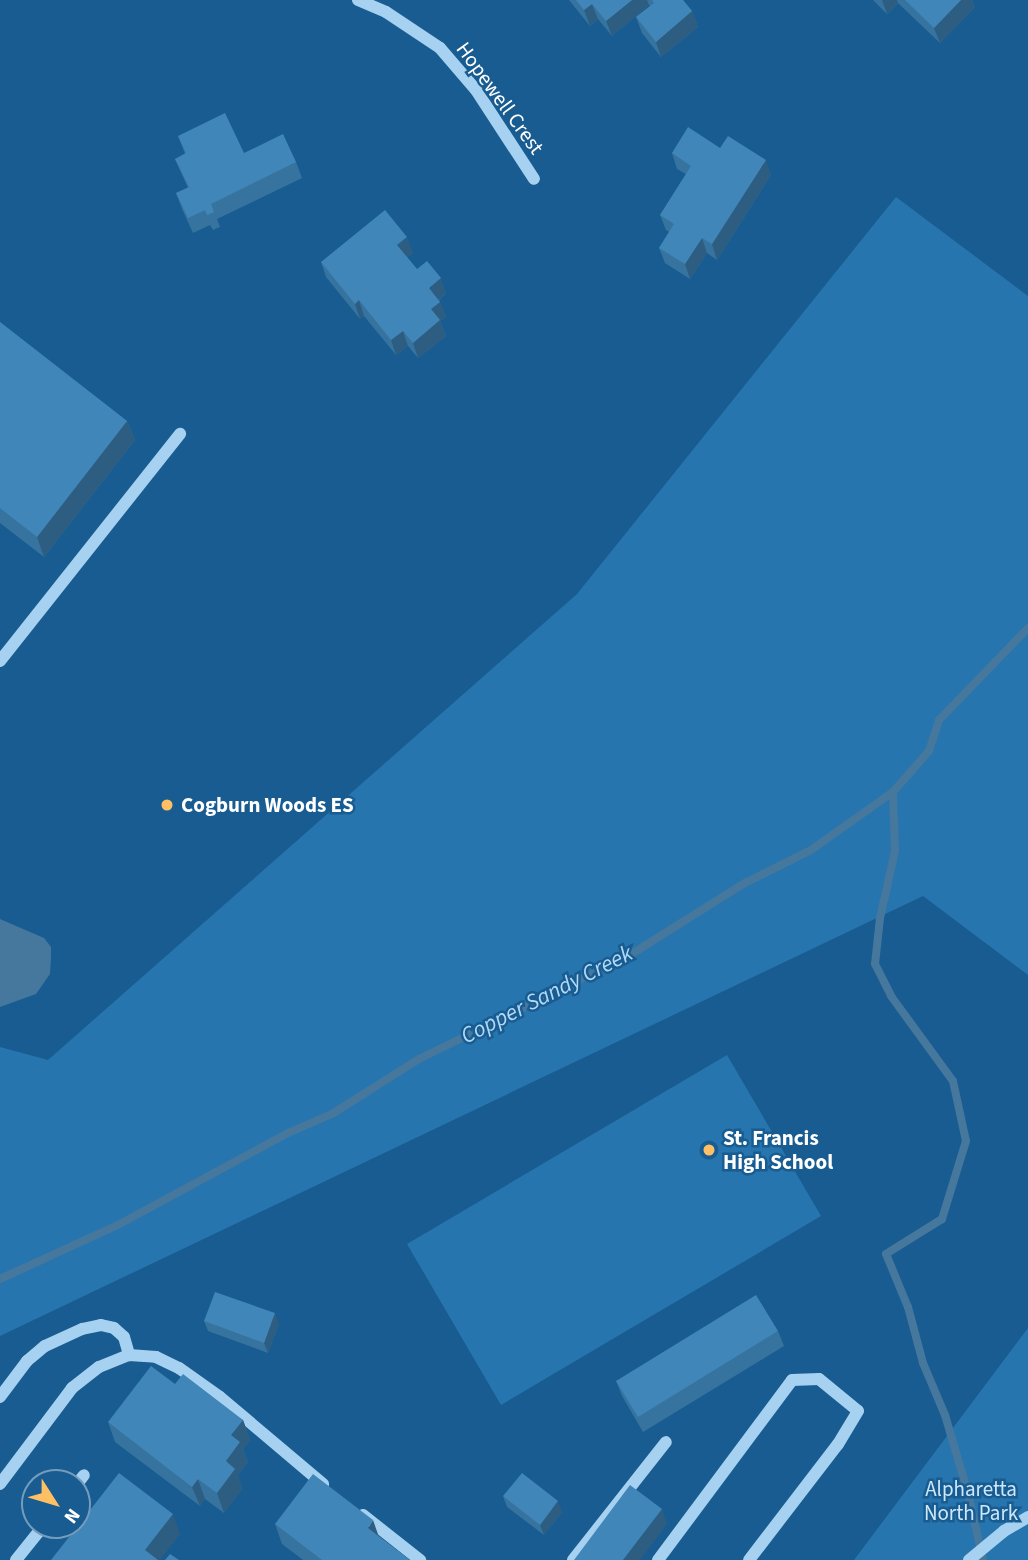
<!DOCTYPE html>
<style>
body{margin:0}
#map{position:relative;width:1028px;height:1560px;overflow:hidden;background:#185c91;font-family:"Source Sans 3",sans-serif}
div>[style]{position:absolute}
.green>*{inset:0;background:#2775ae}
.water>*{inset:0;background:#46779d}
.stream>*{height:8px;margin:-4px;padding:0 4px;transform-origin:4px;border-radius:4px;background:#46779d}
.minor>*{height:12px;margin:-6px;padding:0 6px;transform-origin:6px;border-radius:6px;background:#a6d1f0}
.wall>*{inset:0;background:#37739f}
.shaded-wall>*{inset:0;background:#2d5e82}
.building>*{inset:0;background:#4086b9}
.dots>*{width:19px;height:19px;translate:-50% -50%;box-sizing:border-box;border:4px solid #185c91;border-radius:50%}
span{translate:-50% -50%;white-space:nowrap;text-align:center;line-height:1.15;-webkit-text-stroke:5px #185c91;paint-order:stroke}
.street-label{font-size:21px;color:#fff}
.poi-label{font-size:21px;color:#fff;font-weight:700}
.left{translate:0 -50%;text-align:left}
.park-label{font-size:21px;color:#cde8fb}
.water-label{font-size:23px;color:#b2daf7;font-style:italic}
.north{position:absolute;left:21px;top:1469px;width:70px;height:70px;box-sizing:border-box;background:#185c91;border:2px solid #749dbd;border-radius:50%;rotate:127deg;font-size:19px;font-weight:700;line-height:28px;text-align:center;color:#fff}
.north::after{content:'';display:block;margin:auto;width:24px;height:32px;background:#ffc065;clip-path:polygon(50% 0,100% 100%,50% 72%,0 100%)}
</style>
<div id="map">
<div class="green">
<div style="clip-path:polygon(896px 197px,1028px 296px,1028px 975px,923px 896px,0 1336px,0 1047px,48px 1060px,577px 594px)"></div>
<div style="clip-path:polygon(727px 1055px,821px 1216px,501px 1405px,407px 1244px)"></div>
<div style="clip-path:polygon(1028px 1328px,1028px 1560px,854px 1560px)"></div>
</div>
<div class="water">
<div style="clip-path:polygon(0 919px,44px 938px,51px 947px,51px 958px,50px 974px,36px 994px,0 1007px)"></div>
</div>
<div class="stream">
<div style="left:893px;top:792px;width:59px;rotate:88.1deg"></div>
<div style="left:895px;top:851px;width:69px;rotate:102.6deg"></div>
<div style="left:880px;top:918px;width:46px;rotate:96.2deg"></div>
<div style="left:875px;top:964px;width:36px;rotate:63deg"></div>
<div style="left:891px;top:996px;width:105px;rotate:53.9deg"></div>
<div style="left:953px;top:1081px;width:61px;rotate:77.8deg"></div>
<div style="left:966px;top:1141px;width:82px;rotate:107.1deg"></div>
<div style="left:942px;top:1219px;width:66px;rotate:148deg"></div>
<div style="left:886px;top:1254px;width:57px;rotate:67.5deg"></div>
<div style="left:908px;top:1307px;width:58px;rotate:75deg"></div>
<div style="left:923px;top:1363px;width:56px;rotate:67.1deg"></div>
<div style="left:945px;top:1415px;width:81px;rotate:73.6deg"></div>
<div style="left:968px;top:1493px;width:69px;rotate:77.4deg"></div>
<div style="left:0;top:1279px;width:128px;rotate:-24.6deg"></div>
<div style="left:116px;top:1226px;width:196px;rotate:-28.4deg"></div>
<div style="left:288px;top:1133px;width:48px;rotate:-23.4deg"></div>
<div style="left:332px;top:1114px;width:103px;rotate:-32.3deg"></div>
<div style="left:419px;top:1059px;width:235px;rotate:-26.2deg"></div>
<div style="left:630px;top:955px;width:136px;rotate:-32.1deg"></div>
<div style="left:745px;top:883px;width:74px;rotate:-26.6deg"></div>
<div style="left:811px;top:850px;width:100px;rotate:-35.3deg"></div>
<div style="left:893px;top:792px;width:55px;rotate:-48.7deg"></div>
<div style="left:929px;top:751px;width:33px;rotate:-72deg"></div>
<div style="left:939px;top:720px;width:128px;rotate:-45.9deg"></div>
</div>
<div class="minor">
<div style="left:358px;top:0;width:30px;rotate:23deg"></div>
<div style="left:386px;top:12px;width:65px;rotate:33.7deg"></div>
<div style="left:440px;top:48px;width:55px;rotate:49.4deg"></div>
<div style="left:476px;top:90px;width:106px;rotate:56.9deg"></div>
<div style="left:0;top:661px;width:290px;rotate:-51.6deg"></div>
<div style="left:0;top:1397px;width:45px;rotate:-53.1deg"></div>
<div style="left:27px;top:1361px;width:23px;rotate:-40deg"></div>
<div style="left:45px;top:1346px;width:41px;rotate:-24.7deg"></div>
<div style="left:82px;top:1329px;width:19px;rotate:-12deg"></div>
<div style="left:101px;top:1325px;width:13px;rotate:13deg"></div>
<div style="left:114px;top:1328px;width:13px;rotate:42deg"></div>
<div style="left:124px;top:1337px;width:19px;rotate:74deg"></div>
<div style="left:0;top:1484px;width:120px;rotate:-53.1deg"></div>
<div style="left:72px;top:1388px;width:34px;rotate:-38deg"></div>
<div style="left:99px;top:1367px;width:32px;rotate:-22deg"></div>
<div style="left:129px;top:1355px;width:27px;rotate:4deg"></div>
<div style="left:156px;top:1357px;width:25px;rotate:26deg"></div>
<div style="left:179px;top:1368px;width:50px;rotate:35.3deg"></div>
<div style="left:220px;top:1397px;width:135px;rotate:40.2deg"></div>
<div style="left:77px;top:1484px;width:11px;rotate:-52deg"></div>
<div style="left:363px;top:1515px;width:73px;rotate:38.3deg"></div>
<div style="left:16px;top:1560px;width:45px;rotate:-51.3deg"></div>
<div style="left:573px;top:1560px;width:150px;rotate:-51.8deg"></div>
<div style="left:658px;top:1560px;width:224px;rotate:-53.3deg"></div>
<div style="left:792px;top:1380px;width:27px;rotate:-2deg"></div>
<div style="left:819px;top:1379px;width:50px;rotate:39.4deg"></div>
<div style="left:858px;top:1411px;width:39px;rotate:121deg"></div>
<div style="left:838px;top:1444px;width:146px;rotate:127.5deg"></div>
<div style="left:969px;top:1560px;width:45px;rotate:-39.6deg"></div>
<div style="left:1004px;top:1531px;width:28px;rotate:-30deg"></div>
</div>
<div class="wall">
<div style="clip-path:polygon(569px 0,683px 0,692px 11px,698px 27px,661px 57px,642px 33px,636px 17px,650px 6px,649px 5px,612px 36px,598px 19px,590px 26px)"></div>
<div style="clip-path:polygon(873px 0,972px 0,975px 7px,940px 43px,898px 3px,887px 14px)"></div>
<div style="clip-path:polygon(178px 136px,244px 153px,296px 162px,302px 178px,217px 219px,220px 227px,213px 230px,210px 225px,193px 233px,182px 209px,176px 193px,188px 188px,175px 159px,185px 154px)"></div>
<div style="clip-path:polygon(720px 148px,771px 175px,717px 260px,707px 253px,690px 279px,665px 263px,659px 248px,669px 232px,666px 230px,660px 215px,686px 174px,677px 169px,672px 153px)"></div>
<div style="clip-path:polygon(413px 253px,407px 257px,417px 269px,446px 293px,439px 300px,446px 317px,440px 321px,446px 336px,418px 358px,408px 346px,396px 355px,364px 316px,360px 319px,326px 277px,321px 262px)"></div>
<div style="clip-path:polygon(0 322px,127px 421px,135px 440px,44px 557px,0 523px)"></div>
<div style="clip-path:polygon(204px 1321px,279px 1324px,268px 1353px,208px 1331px)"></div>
<div style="clip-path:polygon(778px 1331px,784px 1346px,643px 1432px,622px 1396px,616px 1381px)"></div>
<div style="clip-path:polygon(175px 1384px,243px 1420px,250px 1440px,243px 1449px,248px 1462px,238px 1475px,242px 1489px,224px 1513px,205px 1499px,200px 1506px,115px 1442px,108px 1422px)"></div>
<div style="clip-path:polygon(503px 1496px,562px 1512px,544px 1535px,507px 1507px)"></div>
<div style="clip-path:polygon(275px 1524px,379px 1537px,410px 1560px,303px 1560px,282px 1544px)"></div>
</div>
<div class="shaded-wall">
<div style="clip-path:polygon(632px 0,647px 0,649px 5px,612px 36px,606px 21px)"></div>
<div style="clip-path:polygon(882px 0,897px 0,898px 3px,887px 14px)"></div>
<div style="clip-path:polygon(961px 0,972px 0,975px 7px,940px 43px,934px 28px)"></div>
<div style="clip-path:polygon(592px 4px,598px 19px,590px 26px,584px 10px)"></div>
<div style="clip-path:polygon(692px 11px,698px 27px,661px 57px,656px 42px)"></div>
<div style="clip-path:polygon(766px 160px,771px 175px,717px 260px,712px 244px)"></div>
<div style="clip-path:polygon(407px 237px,413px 253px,403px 260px,397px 245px)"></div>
<div style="clip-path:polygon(702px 238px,707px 253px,690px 279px,685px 264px)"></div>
<div style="clip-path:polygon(441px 278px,446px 293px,435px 303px,429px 288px)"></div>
<div style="clip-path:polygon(359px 300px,364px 316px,360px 319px,355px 304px)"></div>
<div style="clip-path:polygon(440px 302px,446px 317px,440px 321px,446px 336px,418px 358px,413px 343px,431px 309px)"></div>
<div style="clip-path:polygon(403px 331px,408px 346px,396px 355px,391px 340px)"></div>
<div style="clip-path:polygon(127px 421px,135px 440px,44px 557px,37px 537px)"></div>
<div style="clip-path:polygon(275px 1313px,279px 1324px,268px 1353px,264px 1343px)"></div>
<div style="clip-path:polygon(243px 1420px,250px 1440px,243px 1449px,248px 1462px,238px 1475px,242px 1489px,224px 1513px,217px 1493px,226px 1461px,231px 1435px)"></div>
<div style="clip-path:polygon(198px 1479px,205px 1499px,200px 1506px,192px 1487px)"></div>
<div style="clip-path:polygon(558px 1501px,562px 1512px,544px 1535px,540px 1525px)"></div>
<div style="clip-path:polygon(662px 1509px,667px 1524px,640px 1560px,623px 1560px)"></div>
<div style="clip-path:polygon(173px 1514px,180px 1534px,160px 1560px,149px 1560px,145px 1550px)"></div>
<div style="clip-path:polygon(373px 1520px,380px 1540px,368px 1528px)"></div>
</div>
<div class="building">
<div style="clip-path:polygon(576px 0,632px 0,606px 21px,592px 4px,584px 10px)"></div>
<div style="clip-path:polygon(652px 0,683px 0,692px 11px,656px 42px,636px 17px,654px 3px)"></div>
<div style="clip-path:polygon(905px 0,961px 0,934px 28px)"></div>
<div style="clip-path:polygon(225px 113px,244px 153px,283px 134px,296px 162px,211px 204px,214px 212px,207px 215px,205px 210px,188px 218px,176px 193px,189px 187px,175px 159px,186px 153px,178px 136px)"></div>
<div style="clip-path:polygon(688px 127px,720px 148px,728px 136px,766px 160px,712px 244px,702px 238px,685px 264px,659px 248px,674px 224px,660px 215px,691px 166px,672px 153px)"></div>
<div style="clip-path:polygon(385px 210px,407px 237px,397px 245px,417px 269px,427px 261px,441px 278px,429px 288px,440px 302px,431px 309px,440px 320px,413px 343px,403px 331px,391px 340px,359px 300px,355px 304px,321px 262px)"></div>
<div style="clip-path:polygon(0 322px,127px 421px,37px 537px,0 508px)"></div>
<div style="clip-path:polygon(215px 1292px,275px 1313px,264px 1343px,204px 1321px)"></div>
<div style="clip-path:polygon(756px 1295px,778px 1331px,638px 1417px,616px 1381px)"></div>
<div style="clip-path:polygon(151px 1366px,175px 1384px,183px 1374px,243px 1420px,231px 1435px,240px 1442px,226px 1461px,235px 1469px,217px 1493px,198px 1479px,192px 1487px,108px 1422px)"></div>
<div style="clip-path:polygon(119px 1473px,173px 1514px,145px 1550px,158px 1560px,51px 1560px)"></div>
<div style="clip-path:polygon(522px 1473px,558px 1501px,540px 1525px,503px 1496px)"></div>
<div style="clip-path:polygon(313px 1474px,373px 1520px,368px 1528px,410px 1560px,322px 1560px,275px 1524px)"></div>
<div style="clip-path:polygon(630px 1485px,662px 1509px,623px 1560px,574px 1560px)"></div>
<div style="clip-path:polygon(170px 1554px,179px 1560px,165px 1560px)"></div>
</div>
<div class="dots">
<div style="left:167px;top:805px;background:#ffc065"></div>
<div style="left:709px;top:1150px;background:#ffc065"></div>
</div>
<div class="street-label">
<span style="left:500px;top:98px;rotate:54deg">Hopewell Crest</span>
</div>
<div class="poi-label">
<span class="left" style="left:181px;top:805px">Cogburn Woods ES</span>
<span class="left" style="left:723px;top:1150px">St. Francis<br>High School</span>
</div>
<div class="park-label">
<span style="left:971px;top:1501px">Alpharetta<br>North Park</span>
</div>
<div class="water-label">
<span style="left:547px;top:995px;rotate:-27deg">Copper Sandy Creek</span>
</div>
<div class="north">N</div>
</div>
